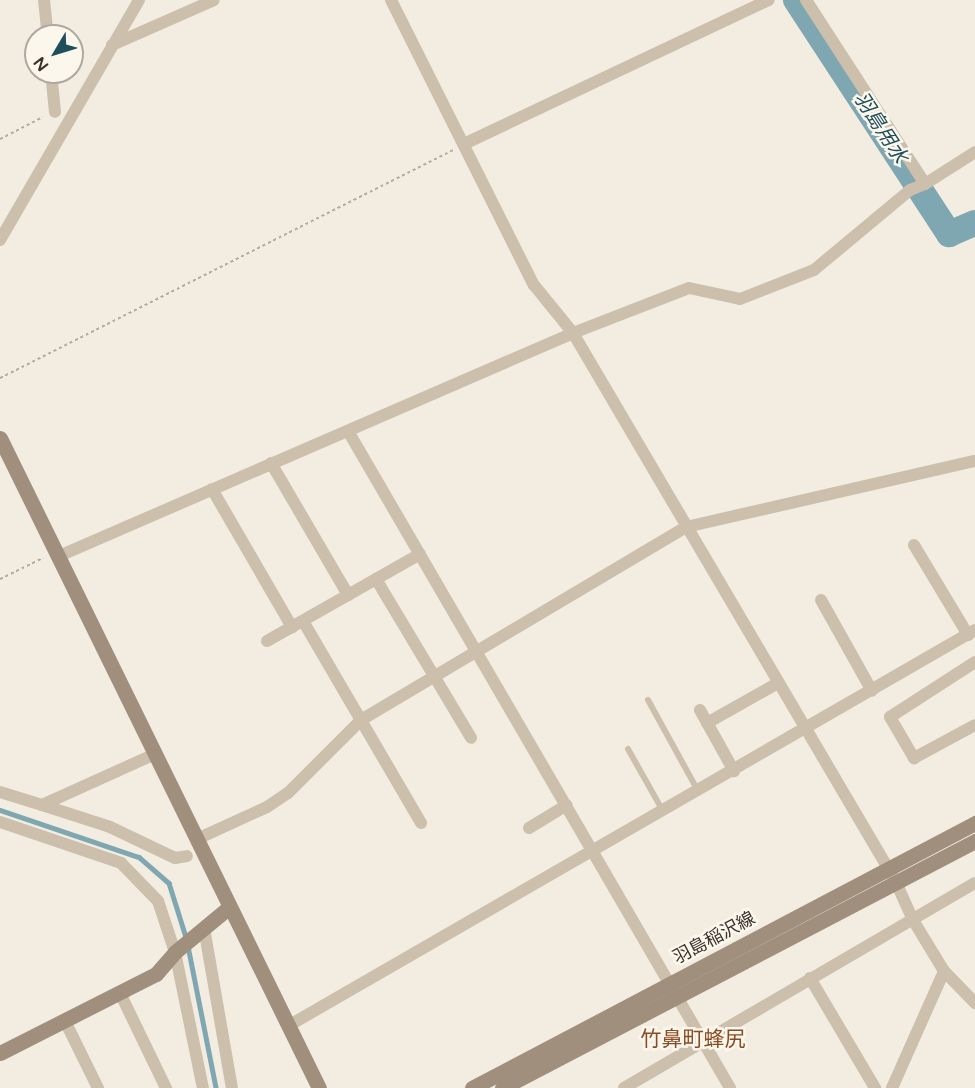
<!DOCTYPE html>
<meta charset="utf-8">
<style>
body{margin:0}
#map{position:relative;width:975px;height:1088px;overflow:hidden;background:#f3ede1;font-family:"Varela Round","Noto Sans JP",sans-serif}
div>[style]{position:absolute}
.stream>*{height:4.5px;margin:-2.25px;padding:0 2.25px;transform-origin:2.25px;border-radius:2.25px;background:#7fa7b1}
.river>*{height:26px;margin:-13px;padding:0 13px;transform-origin:13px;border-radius:13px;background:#7fa7b1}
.path>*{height:2px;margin-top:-1px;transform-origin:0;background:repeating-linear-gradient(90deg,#b8aa96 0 3px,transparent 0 6px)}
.lane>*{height:6px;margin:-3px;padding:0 3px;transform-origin:3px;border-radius:3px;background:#ccbfac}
.street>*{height:12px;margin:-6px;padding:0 6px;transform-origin:6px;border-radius:6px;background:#ccbfac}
.secondary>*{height:15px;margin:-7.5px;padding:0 7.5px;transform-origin:7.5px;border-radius:7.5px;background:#a08f7d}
span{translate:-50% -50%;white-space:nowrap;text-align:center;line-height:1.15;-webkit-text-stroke:5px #fbf7ed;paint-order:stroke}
.street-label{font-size:18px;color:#3a322b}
.water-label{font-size:20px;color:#204f5c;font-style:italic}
.quarter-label{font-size:21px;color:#8a4b23}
.north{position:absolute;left:24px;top:24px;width:60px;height:60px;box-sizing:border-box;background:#fbf7ed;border:2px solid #aea89f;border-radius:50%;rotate:232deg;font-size:16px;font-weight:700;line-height:24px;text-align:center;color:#3a322b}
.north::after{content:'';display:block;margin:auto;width:21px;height:27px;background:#204f5c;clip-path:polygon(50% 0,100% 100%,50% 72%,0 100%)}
</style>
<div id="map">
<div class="stream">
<div style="left:0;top:810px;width:147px;rotate:18.7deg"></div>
<div style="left:139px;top:857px;width:40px;rotate:41deg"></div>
<div style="left:169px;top:883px;width:57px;rotate:72.5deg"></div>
<div style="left:188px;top:946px;width:145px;rotate:78.8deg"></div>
</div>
<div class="river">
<div style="left:796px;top:0;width:280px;rotate:56.8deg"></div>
<div style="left:949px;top:234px;width:28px;rotate:-23deg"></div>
</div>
<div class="path">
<div style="left:0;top:139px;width:48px;rotate:-27.1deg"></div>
<div style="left:0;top:378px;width:507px;rotate:-26.72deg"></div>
<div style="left:0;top:579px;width:48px;rotate:-26deg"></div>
</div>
<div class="lane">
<div style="left:648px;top:700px;width:104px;rotate:61.2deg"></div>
<div style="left:628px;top:749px;width:71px;rotate:60.6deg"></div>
</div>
<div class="street">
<div style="left:44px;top:0;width:36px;rotate:84deg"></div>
<div style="left:391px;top:0;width:319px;rotate:63.4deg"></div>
<div style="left:534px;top:285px;width:62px;rotate:50.9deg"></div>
<div style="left:573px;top:333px;width:635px;rotate:59.52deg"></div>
<div style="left:895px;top:880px;width:44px;rotate:65.8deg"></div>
<div style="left:913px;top:920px;width:60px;rotate:58.7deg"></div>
<div style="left:944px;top:971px;width:45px;rotate:45.9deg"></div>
<div style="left:806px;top:0;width:219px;rotate:57.1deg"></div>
<div style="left:925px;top:184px;width:59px;rotate:-32.6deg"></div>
<div style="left:112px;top:45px;width:111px;rotate:-23.8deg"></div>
<div style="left:51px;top:72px;width:40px;rotate:84.3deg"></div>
<div style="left:464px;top:144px;width:337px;rotate:-25.3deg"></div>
<div style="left:0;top:240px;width:277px;rotate:-59.9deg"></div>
<div style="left:348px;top:431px;width:760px;rotate:59.82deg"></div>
<div style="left:271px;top:463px;width:153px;rotate:59.7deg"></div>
<div style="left:212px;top:489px;width:160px;rotate:59.9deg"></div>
<div style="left:914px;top:545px;width:105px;rotate:59deg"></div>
<div style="left:59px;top:556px;width:560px;rotate:-23.45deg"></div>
<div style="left:573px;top:333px;width:124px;rotate:-21.2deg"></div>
<div style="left:689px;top:288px;width:52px;rotate:12.2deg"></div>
<div style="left:740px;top:299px;width:79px;rotate:-21.4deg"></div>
<div style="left:814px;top:270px;width:125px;rotate:-39.8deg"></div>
<div style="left:910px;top:190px;width:16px;rotate:-22deg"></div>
<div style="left:376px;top:579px;width:185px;rotate:59.1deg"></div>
<div style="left:821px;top:600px;width:104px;rotate:60.7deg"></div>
<div style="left:303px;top:621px;width:234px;rotate:59.7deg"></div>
<div style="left:267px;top:641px;width:176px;rotate:-29.6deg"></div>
<div style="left:975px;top:662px;width:101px;rotate:147.1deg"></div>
<div style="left:890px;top:717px;width:48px;rotate:59.7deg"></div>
<div style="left:914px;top:758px;width:69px;rotate:-28.4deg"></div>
<div style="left:700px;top:710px;width:70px;rotate:60.9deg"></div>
<div style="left:707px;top:723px;width:81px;rotate:-29.4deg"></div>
<div style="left:0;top:792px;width:44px;rotate:17.2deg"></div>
<div style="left:42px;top:805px;width:124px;rotate:-24.3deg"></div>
<div style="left:42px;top:805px;width:71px;rotate:17.9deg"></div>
<div style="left:110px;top:827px;width:72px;rotate:25.5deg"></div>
<div style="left:175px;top:858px;width:12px;rotate:-9deg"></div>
<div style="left:0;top:822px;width:128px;rotate:18.7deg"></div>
<div style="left:121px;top:863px;width:53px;rotate:45.8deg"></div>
<div style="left:158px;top:901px;width:54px;rotate:71.6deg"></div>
<div style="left:175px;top:952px;width:139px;rotate:78.4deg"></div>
<div style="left:529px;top:828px;width:44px;rotate:-31.2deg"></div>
<div style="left:197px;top:839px;width:77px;rotate:-24.6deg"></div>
<div style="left:267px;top:807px;width:25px;rotate:-34deg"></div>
<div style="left:288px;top:793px;width:103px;rotate:-45deg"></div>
<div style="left:361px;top:720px;width:378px;rotate:-30.7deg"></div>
<div style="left:686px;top:527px;width:296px;rotate:-12.9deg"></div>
<div style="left:204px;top:928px;width:162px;rotate:80.1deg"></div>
<div style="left:810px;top:978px;width:128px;rotate:59.4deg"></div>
<div style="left:120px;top:993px;width:106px;rotate:64.2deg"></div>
<div style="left:65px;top:1021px;width:75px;rotate:63.8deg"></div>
<div style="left:288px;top:1026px;width:793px;rotate:-29.96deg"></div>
<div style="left:624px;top:1088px;width:406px;rotate:-30.3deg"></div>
<div style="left:892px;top:1088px;width:128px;rotate:-66deg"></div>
</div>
<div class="secondary">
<div style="left:0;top:438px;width:724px;rotate:63.86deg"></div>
<div style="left:0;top:1053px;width:175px;rotate:-26.9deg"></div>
<div style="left:156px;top:974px;width:29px;rotate:-49deg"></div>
<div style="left:175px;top:952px;width:69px;rotate:-39.7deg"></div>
<div style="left:472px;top:1088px;width:569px;rotate:-27.78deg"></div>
<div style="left:502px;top:1088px;width:534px;rotate:-27.57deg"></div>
</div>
<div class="street-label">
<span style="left:714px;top:938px;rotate:-28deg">羽島稲沢線</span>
</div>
<div class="water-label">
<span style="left:880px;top:128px;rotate:57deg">羽島用水</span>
</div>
<div class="quarter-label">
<span style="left:693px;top:1040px">竹鼻町蜂尻</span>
</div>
<div class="north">N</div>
</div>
